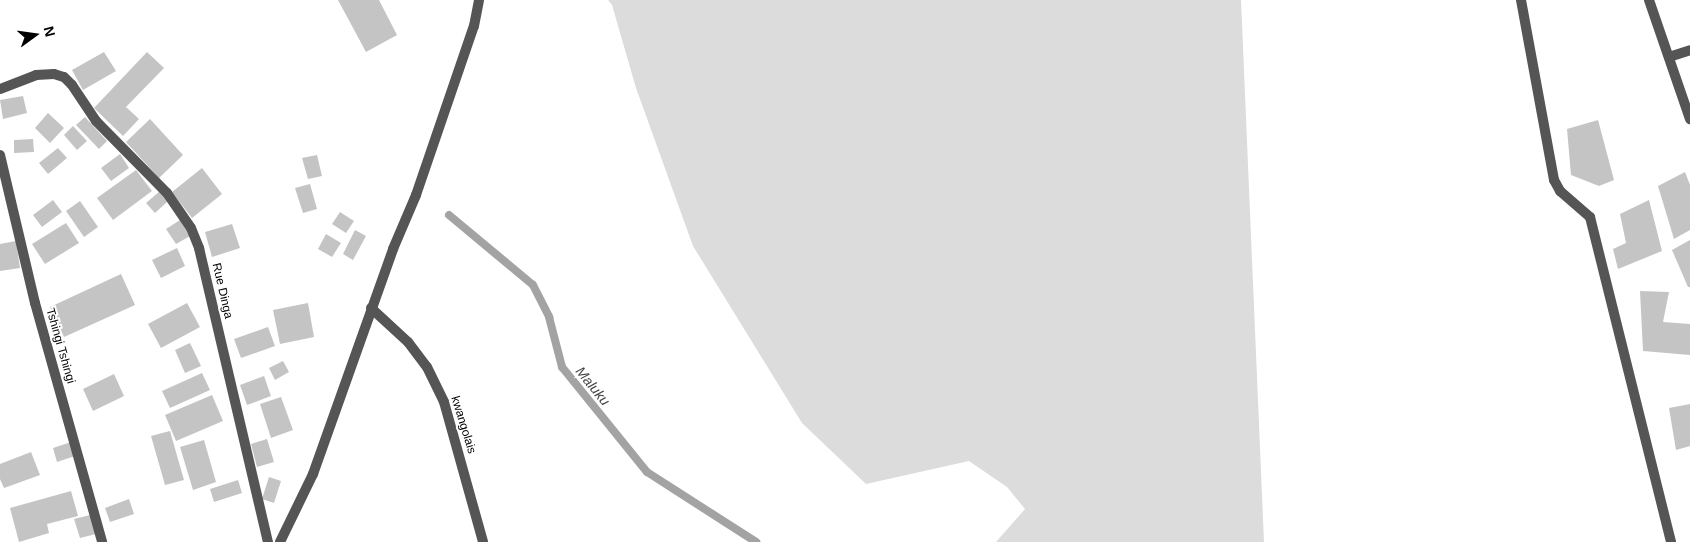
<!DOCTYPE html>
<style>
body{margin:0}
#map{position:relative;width:1690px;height:542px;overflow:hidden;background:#fff;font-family:Helvetica,sans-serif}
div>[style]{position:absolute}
.green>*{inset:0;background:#dcdcdc}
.stream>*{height:8px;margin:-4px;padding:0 4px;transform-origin:4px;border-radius:4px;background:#a3a3a3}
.building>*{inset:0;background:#c4c4c4}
.street>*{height:10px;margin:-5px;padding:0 5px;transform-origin:5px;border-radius:5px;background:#555}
span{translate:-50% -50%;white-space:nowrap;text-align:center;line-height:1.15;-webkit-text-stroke:4px #fff;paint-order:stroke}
.street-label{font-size:12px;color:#000}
.water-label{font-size:14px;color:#444;font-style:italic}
.north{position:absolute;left:10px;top:10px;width:50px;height:50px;-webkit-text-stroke:4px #fff;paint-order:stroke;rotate:76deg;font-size:14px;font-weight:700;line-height:20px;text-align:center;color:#000}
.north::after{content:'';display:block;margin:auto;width:18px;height:22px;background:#000;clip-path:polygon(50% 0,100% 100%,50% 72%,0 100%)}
</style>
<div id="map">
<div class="green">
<div style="clip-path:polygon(608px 0,1241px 0,1264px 542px,996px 542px,1025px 509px,1007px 487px,969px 461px,866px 484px,802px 423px,693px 246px,636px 88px,612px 5px)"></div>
</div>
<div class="stream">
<div style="left:449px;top:215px;width:109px;rotate:39.8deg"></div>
<div style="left:533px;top:285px;width:36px;rotate:63deg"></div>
<div style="left:549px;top:317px;width:52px;rotate:75.4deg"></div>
<div style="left:562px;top:367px;width:135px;rotate:51deg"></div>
<div style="left:647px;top:472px;width:130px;rotate:32.7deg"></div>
</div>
<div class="building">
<div style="clip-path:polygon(338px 0,379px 0,397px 35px,366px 52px)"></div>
<div style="clip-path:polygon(104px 52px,116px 71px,83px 90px,72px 70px)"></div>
<div style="clip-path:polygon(147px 52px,164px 68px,126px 107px,139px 119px,123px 136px,94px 108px)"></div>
<div style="clip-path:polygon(23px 96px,27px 113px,3px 119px,0 100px)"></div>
<div style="clip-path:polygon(48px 113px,64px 128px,50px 143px,35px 128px)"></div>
<div style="clip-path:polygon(85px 117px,107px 141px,99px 149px,76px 125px)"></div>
<div style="clip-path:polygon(150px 119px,183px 155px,159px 178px,126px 142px)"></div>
<div style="clip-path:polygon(1598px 120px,1614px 180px,1599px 186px,1571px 175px,1567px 129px)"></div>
<div style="clip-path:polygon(73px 126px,87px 141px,77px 150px,64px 135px)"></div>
<div style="clip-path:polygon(33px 139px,34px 152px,14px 153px,14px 140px)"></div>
<div style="clip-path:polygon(58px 148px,67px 158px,48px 174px,39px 163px)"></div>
<div style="clip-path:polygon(120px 154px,129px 168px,111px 181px,101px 168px)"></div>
<div style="clip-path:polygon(317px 155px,322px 176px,308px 179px,302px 158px)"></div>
<div style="clip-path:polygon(202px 168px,222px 194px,192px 218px,172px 192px)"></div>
<div style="clip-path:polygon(136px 170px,152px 191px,113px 220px,97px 198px)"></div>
<div style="clip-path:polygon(1685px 172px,1690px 185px,1690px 230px,1674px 239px,1658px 186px)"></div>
<div style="clip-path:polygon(310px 184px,317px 209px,303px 213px,295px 188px)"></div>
<div style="clip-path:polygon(160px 191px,168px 201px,155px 213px,146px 203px)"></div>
<div style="clip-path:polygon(53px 200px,62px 212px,42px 227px,33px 215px)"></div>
<div style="clip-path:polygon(1649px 200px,1662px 251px,1618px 269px,1613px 249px,1626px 243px,1620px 214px)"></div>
<div style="clip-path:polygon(80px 201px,98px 227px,84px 237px,66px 211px)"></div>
<div style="clip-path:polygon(340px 212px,354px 221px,346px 233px,332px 224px)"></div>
<div style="clip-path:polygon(180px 220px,190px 236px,176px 244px,166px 229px)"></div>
<div style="clip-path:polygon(66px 223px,79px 243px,45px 264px,32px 244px)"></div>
<div style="clip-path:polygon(232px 224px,240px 248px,212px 257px,205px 232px)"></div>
<div style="clip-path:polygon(355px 230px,366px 236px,353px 260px,343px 254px)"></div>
<div style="clip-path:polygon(326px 234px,341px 243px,332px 257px,318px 249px)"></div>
<div style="clip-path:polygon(1690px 240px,1690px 287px,1688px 287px,1672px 250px)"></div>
<div style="clip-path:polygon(16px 241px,20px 268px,0 271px,0 244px)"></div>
<div style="clip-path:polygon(177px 248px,185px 266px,161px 278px,152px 260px)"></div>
<div style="clip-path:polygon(121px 274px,135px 305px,64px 337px,50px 307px)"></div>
<div style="clip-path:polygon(1640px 291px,1669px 292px,1663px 322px,1690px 324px,1690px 355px,1643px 351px)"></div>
<div style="clip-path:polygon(187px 303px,200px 327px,161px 348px,148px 324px)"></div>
<div style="clip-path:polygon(308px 303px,314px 337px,280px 344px,273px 310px)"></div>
<div style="clip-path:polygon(268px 327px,275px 346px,241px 358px,234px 339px)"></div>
<div style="clip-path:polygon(190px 343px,201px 366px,185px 373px,175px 350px)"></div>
<div style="clip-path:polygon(283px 361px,289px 372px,275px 380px,269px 368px)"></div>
<div style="clip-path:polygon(202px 373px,210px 390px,170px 408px,162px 391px)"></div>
<div style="clip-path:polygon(114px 374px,124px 396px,93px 411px,83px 389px)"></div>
<div style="clip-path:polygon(264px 376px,271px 396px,247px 405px,240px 385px)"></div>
<div style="clip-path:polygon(212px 395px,223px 421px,176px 441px,165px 415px)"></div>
<div style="clip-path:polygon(281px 397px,293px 430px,271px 438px,260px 404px)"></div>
<div style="clip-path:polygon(1690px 404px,1690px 446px,1676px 450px,1669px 408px)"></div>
<div style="clip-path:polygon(170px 431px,184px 480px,165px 485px,151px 436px)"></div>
<div style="clip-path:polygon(267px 439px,274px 462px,257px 467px,251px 444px)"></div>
<div style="clip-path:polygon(204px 440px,216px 482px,193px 490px,180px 447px)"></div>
<div style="clip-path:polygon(71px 442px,75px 456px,57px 462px,53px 448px)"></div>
<div style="clip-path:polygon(31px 452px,40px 475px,4px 488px,0 479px,0 464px)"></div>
<div style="clip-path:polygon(269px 477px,281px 481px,274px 503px,262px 499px)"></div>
<div style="clip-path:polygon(238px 480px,242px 493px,214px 502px,210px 489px)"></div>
<div style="clip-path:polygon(71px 491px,78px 516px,47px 524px,49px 533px,19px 542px,10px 508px)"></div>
<div style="clip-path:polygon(129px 499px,134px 514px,110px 522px,105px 508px)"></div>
<div style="clip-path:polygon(90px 515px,96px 534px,80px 538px,74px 519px)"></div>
</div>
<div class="street">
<div style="left:1521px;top:0;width:183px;rotate:79.6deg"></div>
<div style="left:1554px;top:180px;width:13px;rotate:61deg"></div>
<div style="left:1560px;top:191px;width:40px;rotate:41deg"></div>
<div style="left:1590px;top:217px;width:335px;rotate:76deg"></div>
<div style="left:1649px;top:0;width:126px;rotate:71deg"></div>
<div style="left:1669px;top:57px;width:22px;rotate:-18deg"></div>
<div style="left:0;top:89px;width:39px;rotate:-21deg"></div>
<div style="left:36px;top:75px;width:18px;rotate:-3deg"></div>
<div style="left:54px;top:74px;width:10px;rotate:17deg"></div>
<div style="left:64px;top:77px;width:11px;rotate:45deg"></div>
<div style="left:72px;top:85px;width:43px;rotate:56.3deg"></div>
<div style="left:96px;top:121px;width:101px;rotate:45.4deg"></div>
<div style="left:167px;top:193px;width:42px;rotate:55.6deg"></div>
<div style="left:191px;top:228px;width:22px;rotate:68deg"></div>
<div style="left:199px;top:248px;width:302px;rotate:76.8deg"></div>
<div style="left:0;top:155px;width:152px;rotate:76.7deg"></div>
<div style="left:35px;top:303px;width:248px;rotate:74.3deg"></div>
<div style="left:371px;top:308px;width:50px;rotate:42.6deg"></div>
<div style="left:408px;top:342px;width:31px;rotate:53deg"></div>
<div style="left:427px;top:367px;width:39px;rotate:64deg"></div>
<div style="left:444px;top:402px;width:145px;rotate:74.4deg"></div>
<div style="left:280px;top:542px;width:76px;rotate:-64.1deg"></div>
<div style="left:313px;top:474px;width:239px;rotate:-70.4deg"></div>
<div style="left:393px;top:249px;width:59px;rotate:-66.9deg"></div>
<div style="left:416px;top:195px;width:179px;rotate:-71.1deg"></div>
<div style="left:474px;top:26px;width:26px;rotate:-79deg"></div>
</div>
<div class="street-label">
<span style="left:222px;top:291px;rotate:77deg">Rue Dinga</span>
<span style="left:60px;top:346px;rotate:74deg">Tshingi Tshingi</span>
<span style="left:463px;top:425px;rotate:73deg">kwangolais</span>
</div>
<div class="water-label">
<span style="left:593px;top:386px;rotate:51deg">Maluku</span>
</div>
<div class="north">N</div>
</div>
